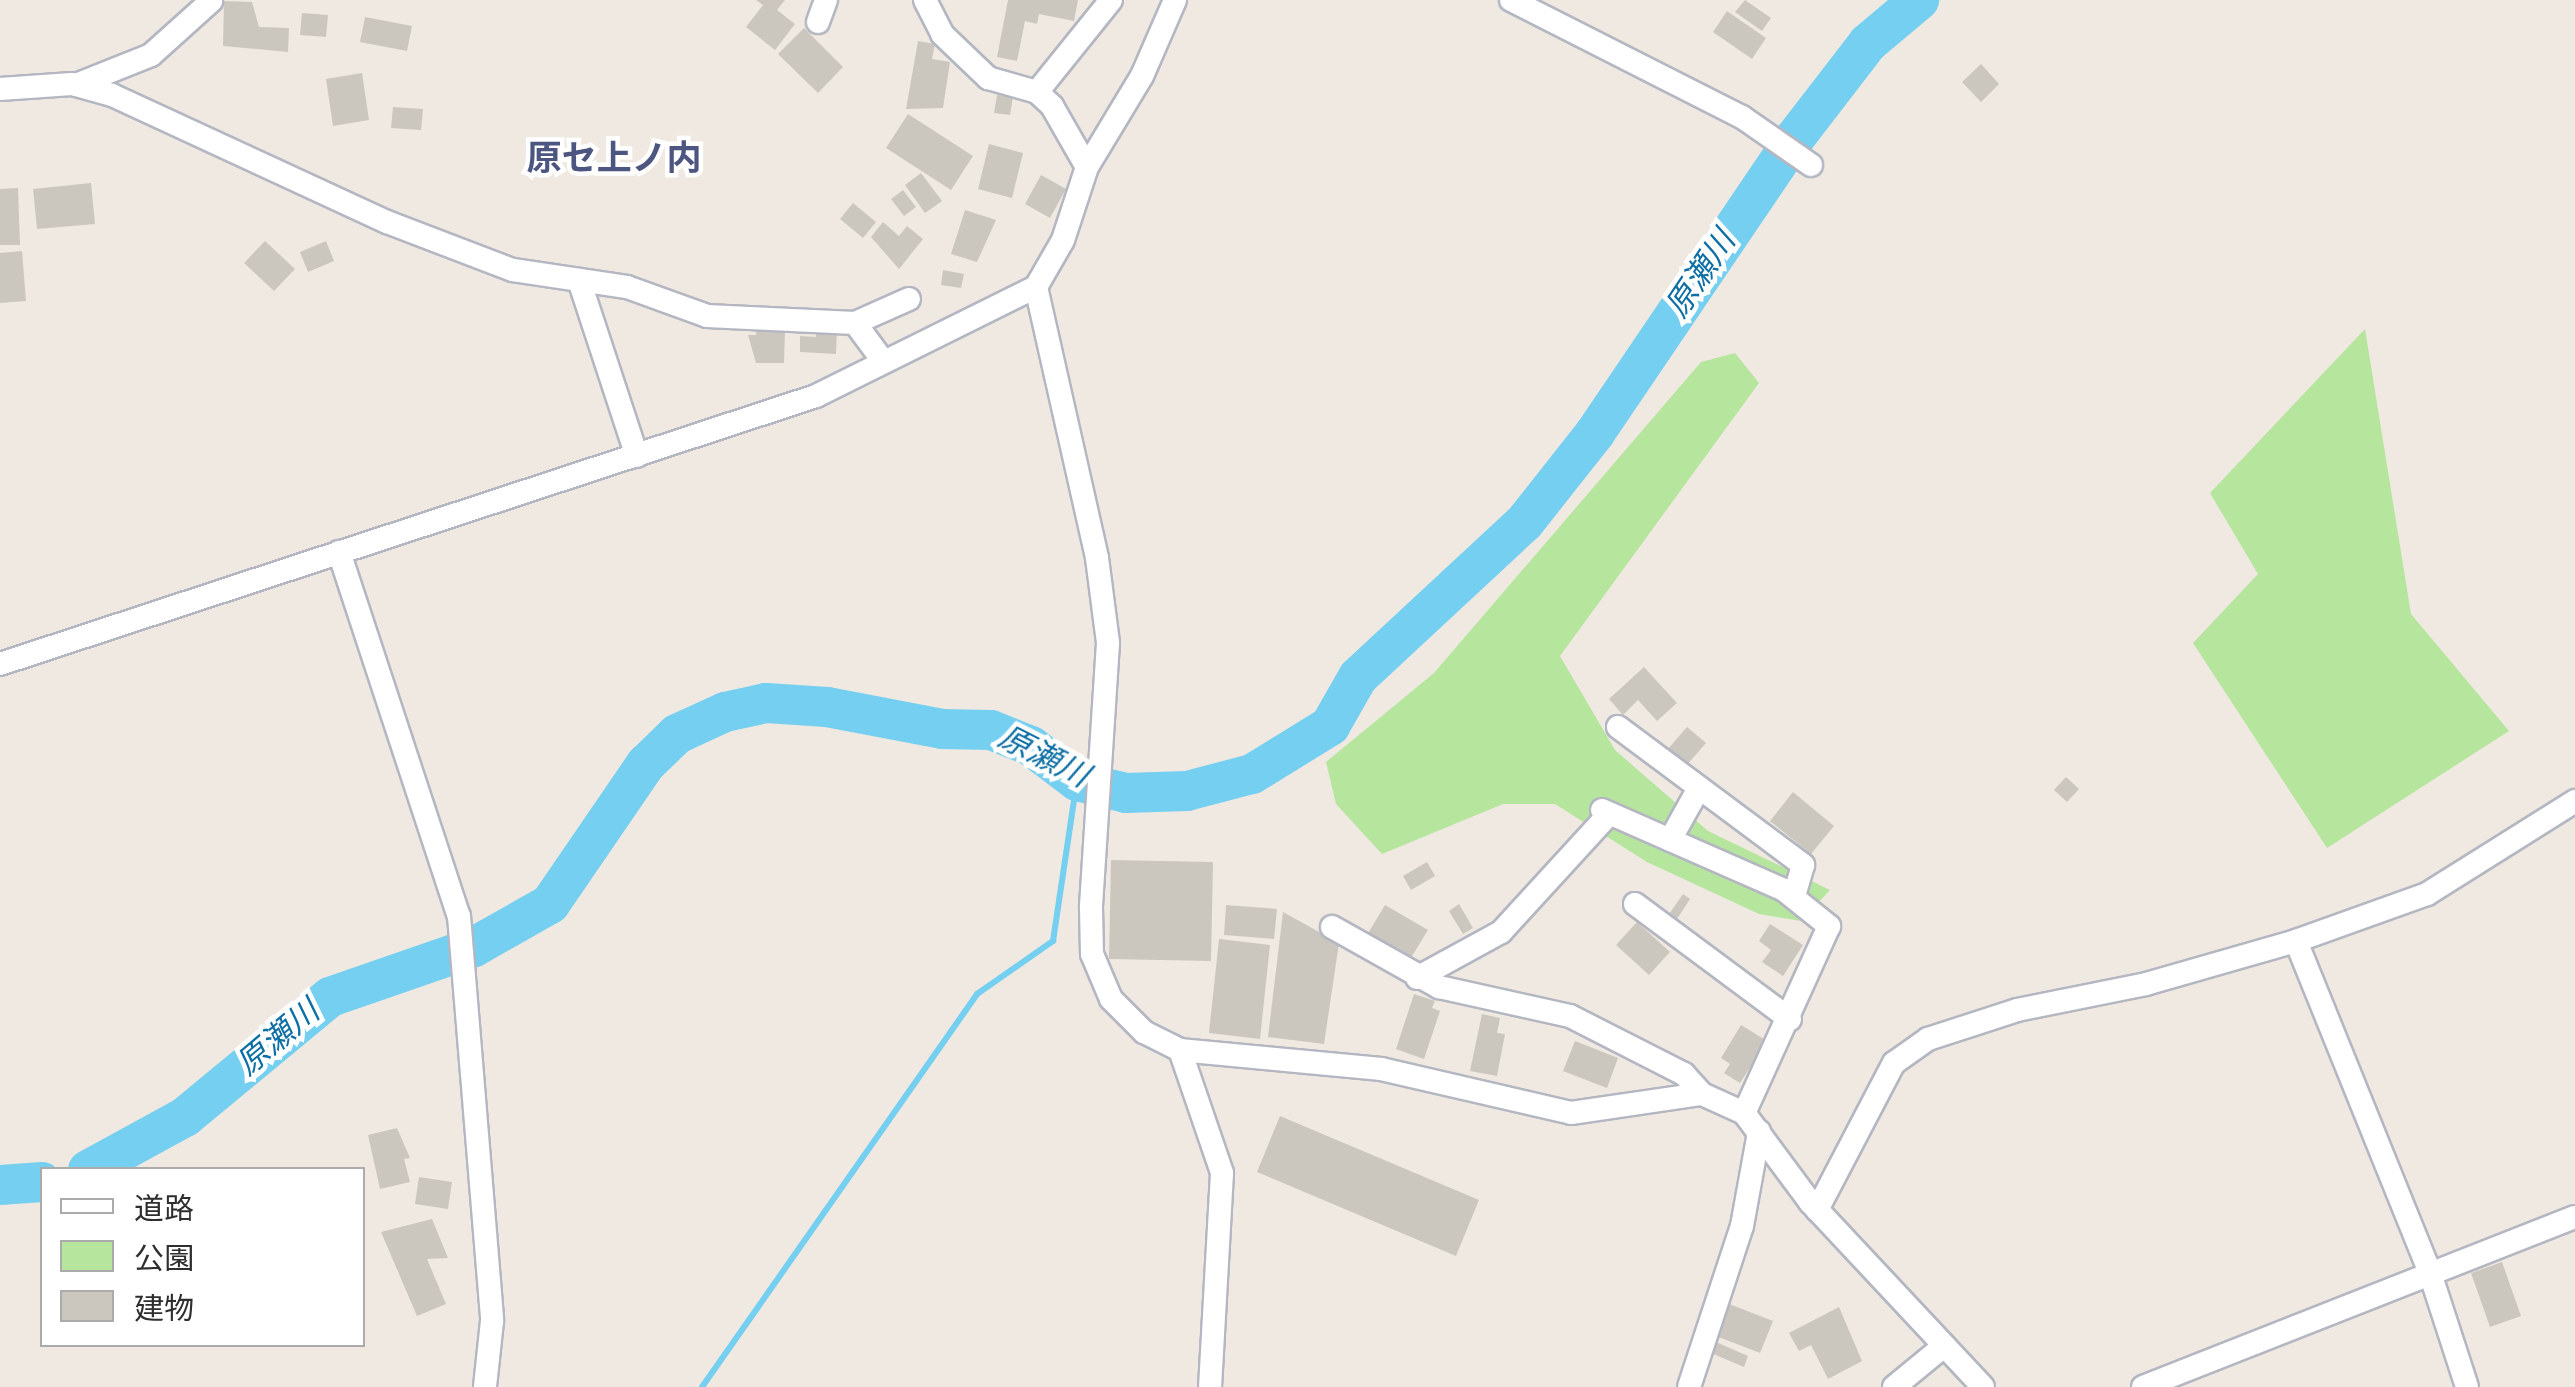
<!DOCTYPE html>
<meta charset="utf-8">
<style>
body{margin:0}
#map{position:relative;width:2575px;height:1387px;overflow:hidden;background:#efe9e1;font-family:"Sofia Sans Condensed","Noto Sans JP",sans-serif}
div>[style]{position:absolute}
.green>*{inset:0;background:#b6e59e}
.stream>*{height:6px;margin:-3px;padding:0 3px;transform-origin:3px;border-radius:3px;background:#75cff0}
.river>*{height:40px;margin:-20px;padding:0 20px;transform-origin:20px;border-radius:20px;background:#75cff0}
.building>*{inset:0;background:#cbc7bf}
.roads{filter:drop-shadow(2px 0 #b4b7c1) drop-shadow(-2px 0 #b4b7c1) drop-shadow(0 2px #b4b7c1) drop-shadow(0 -2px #b4b7c1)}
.minor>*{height:22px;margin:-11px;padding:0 11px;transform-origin:11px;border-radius:11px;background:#fff}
span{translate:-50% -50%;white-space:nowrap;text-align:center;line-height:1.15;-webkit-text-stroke:9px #fff;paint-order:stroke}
.water-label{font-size:32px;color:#0d6fa3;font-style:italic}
.quarter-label{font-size:35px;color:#4d5680;font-weight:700}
.legend{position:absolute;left:40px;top:1167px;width:325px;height:180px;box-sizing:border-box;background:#fff;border:2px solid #ababab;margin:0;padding:12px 18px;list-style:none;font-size:30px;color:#2e2e2e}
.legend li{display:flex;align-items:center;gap:20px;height:50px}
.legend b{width:50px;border:2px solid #ababab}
</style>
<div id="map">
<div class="green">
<div style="clip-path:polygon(2365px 329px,2411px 614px,2509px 731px,2327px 848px,2193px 643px,2258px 574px,2210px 493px)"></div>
<div style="clip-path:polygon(1735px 353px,1759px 383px,1560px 656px,1615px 750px,1708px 831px,1830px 890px,1801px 921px,1759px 914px,1647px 862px,1555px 804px,1503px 804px,1382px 854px,1336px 804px,1326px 762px,1434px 673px,1701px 362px)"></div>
</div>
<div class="stream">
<div style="left:702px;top:1387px;width:480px;rotate:-55deg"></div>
<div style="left:977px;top:994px;width:93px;rotate:-34.9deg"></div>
<div style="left:1053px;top:941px;width:162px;rotate:-81.5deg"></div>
</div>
<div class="river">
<div style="left:88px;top:1170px;width:111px;rotate:-28.7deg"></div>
<div style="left:185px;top:1117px;width:188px;rotate:-39.6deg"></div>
<div style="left:330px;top:997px;width:152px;rotate:-19.1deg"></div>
<div style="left:474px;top:947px;width:87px;rotate:-29.5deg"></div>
<div style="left:550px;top:904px;width:170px;rotate:-55.6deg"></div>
<div style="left:646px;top:764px;width:43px;rotate:-44.1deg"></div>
<div style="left:677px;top:734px;width:53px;rotate:-24.6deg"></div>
<div style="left:725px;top:712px;width:42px;rotate:-12.4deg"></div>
<div style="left:766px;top:703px;width:61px;rotate:3.8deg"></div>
<div style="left:827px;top:707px;width:117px;rotate:10.8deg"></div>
<div style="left:942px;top:729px;width:49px;rotate:1.2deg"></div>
<div style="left:991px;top:730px;width:43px;rotate:21.8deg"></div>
<div style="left:1031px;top:746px;width:58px;rotate:37.3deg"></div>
<div style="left:1077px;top:781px;width:50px;rotate:13.8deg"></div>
<div style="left:1126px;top:793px;width:61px;rotate:-1.9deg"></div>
<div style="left:1187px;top:791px;width:67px;rotate:-14.7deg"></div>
<div style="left:1252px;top:774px;width:92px;rotate:-31.6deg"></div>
<div style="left:1330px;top:726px;width:56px;rotate:-60.3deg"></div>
<div style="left:1358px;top:677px;width:226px;rotate:-42.9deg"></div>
<div style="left:1524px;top:523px;width:115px;rotate:-51.7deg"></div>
<div style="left:1595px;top:433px;width:350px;rotate:-55.9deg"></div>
<div style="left:1791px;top:143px;width:126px;rotate:-52.4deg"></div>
<div style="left:1868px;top:43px;width:67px;rotate:-40.1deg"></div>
<div style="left:0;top:1185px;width:42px;rotate:-4.1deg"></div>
</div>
<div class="building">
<div style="clip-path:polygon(756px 0,785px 0,777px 10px,795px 24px,775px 50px,746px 27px,763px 5px)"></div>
<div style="clip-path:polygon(1008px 0,1078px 0,1074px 21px,1039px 14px,1037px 24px,1025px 21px,1017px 61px,997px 57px)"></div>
<div style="clip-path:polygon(1745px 0,1771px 18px,1762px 31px,1735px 12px)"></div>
<div style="clip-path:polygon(224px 1px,252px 2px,259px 27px,289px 28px,288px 52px,223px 46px)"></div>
<div style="clip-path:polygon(1727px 11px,1766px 38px,1752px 59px,1713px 32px)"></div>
<div style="clip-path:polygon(302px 13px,328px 15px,326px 37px,300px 35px)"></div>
<div style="clip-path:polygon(365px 17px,412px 26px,407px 51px,360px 42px)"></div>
<div style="clip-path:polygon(804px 28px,843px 67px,818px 93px,778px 54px)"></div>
<div style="clip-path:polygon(918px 41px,935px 44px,932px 59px,950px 62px,943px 108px,906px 109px)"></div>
<div style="clip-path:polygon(1981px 64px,1999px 84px,1981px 102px,1962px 82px)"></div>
<div style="clip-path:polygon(362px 73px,369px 120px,333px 126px,326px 79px)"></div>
<div style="clip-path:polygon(997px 95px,1013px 97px,1010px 115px,994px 113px)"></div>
<div style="clip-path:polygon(393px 107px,423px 109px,421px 130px,391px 128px)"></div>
<div style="clip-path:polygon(908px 114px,973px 156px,951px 190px,886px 148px)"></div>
<div style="clip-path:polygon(989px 144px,1023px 153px,1012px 198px,978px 189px)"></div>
<div style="clip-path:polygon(921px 173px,942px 201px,925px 213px,905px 185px)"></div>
<div style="clip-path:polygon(1041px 175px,1066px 189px,1050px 218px,1025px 204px)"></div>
<div style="clip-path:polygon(91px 183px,95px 224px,37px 229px,33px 189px)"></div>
<div style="clip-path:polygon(18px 188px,20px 245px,0 245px,0 189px)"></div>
<div style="clip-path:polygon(903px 190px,916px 207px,904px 216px,891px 199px)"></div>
<div style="clip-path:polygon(853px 203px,876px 222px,863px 238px,840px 219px)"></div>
<div style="clip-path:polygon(965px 210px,996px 220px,977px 262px,951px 254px)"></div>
<div style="clip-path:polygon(883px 222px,899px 236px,907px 226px,923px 239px,899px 269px,871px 237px)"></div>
<div style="clip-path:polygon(265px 241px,295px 269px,274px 291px,244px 263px)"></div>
<div style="clip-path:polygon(326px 241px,334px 261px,308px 272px,300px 252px)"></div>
<div style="clip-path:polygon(22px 251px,26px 301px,0 303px,0 253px)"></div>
<div style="clip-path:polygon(943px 270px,964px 274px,961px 288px,941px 285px)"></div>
<div style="clip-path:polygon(757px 328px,785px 329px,784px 363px,756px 363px,748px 335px,756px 335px)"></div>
<div style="clip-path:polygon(816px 329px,837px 330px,836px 354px,800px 352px,800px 336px,816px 337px)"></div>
<div style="clip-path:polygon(1644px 667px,1677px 703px,1657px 721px,1638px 700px,1623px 715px,1609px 699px)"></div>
<div style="clip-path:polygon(1687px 727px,1706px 743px,1686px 766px,1667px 750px)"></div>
<div style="clip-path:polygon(2066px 777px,2079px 789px,2067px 802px,2054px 790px)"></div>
<div style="clip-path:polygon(1793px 792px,1834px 826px,1811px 854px,1770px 821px)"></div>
<div style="clip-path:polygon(1111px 860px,1213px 862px,1211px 961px,1109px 959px)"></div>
<div style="clip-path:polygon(1427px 862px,1435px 876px,1411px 890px,1403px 876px)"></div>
<div style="clip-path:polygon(1683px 894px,1690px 899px,1675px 922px,1667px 917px)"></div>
<div style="clip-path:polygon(1459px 904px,1473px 928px,1463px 934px,1449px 911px)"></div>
<div style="clip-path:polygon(1226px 905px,1277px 909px,1274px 939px,1224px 935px)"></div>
<div style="clip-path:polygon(1385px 905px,1428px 930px,1409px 961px,1367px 935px)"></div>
<div style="clip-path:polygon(1283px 912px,1339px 943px,1324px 1044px,1268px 1037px)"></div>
<div style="clip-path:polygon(1637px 922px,1670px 952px,1649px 975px,1616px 945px)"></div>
<div style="clip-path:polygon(1770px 924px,1803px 945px,1783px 976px,1762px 962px,1771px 950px,1759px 941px)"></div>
<div style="clip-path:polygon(1219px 939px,1270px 945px,1260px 1039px,1209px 1033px)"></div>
<div style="clip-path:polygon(1414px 994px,1435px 1001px,1432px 1008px,1440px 1011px,1424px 1059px,1396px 1049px)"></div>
<div style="clip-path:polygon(1482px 1014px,1500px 1018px,1497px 1033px,1505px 1034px,1497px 1076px,1470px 1071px)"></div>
<div style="clip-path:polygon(1741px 1025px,1767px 1041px,1740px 1083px,1724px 1073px,1730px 1064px,1721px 1058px)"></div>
<div style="clip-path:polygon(1575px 1041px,1618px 1058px,1607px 1088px,1563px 1071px)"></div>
<div style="clip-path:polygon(1280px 1116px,1479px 1200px,1456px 1256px,1257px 1172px)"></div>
<div style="clip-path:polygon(397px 1128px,410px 1158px,404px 1159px,410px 1182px,380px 1189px,368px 1135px)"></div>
<div style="clip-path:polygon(419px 1177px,452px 1182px,448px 1209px,415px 1204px)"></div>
<div style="clip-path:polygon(432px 1219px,448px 1258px,427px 1259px,446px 1304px,417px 1316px,381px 1232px)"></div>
<div style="clip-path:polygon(2502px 1262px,2521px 1316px,2490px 1327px,2471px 1273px)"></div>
<div style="clip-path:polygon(1729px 1304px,1773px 1321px,1760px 1353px,1716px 1336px)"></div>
<div style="clip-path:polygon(1839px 1307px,1862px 1361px,1828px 1379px,1811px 1345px,1799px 1351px,1789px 1333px)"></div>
<div style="clip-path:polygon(1716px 1342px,1748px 1356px,1744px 1367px,1711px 1353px)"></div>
</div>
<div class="roads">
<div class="minor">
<div style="left:925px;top:0;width:38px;rotate:63deg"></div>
<div style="left:942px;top:34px;width:64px;rotate:43.7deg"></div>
<div style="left:988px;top:78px;width:51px;rotate:15.9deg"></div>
<div style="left:1037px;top:92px;width:21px;rotate:43deg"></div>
<div style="left:1052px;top:106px;width:70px;rotate:60.2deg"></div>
<div style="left:1511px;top:0;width:259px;rotate:26.9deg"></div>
<div style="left:1742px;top:117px;width:84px;rotate:34.8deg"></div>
<div style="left:818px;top:22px;width:23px;rotate:-70deg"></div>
<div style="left:76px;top:85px;width:81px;rotate:-21.8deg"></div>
<div style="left:151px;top:55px;width:81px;rotate:-42deg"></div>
<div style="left:0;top:89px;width:72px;rotate:-4deg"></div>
<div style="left:72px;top:84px;width:41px;rotate:15.4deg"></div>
<div style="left:112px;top:95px;width:303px;rotate:24.8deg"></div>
<div style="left:387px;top:222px;width:135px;rotate:20.9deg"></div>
<div style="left:513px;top:270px;width:115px;rotate:8.5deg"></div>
<div style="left:627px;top:287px;width:85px;rotate:19.9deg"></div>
<div style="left:707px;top:316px;width:148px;rotate:2.7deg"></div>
<div style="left:855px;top:323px;width:47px;rotate:53.6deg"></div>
<div style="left:1037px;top:92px;width:118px;rotate:-51.2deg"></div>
<div style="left:579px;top:280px;width:185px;rotate:71.8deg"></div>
<div style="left:1036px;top:287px;width:278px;rotate:77.3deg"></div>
<div style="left:1097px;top:558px;width:86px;rotate:82.6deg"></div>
<div style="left:1108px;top:643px;width:265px;rotate:93.7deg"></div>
<div style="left:1091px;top:907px;width:47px;rotate:88.8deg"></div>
<div style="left:1092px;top:954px;width:49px;rotate:67.1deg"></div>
<div style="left:1111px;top:999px;width:47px;rotate:45deg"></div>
<div style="left:1144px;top:1032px;width:40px;rotate:26.6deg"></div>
<div style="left:1180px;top:1050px;width:202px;rotate:5.4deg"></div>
<div style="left:1381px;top:1069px;width:195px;rotate:13deg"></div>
<div style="left:1571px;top:1113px;width:132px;rotate:-8.3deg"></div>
<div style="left:1702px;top:1094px;width:46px;rotate:24.3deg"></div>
<div style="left:1744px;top:1113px;width:111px;rotate:53.4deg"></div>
<div style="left:1810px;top:1202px;width:253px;rotate:46.9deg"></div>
<div style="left:855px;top:323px;width:59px;rotate:-24deg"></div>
<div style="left:339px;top:552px;width:383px;rotate:71.8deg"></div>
<div style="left:459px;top:916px;width:406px;rotate:85.3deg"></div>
<div style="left:492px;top:1321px;width:66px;rotate:96.1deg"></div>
<div style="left:0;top:664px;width:859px;rotate:-18.18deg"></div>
<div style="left:816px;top:396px;width:246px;rotate:-26.4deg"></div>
<div style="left:1036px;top:287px;width:54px;rotate:-60.1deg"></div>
<div style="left:1063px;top:240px;width:77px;rotate:-71.8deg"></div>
<div style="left:1087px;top:167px;width:106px;rotate:-58.9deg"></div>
<div style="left:1142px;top:76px;width:83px;rotate:-66.5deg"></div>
<div style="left:1618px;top:727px;width:231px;rotate:36.7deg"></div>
<div style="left:1803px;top:865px;width:33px;rotate:106deg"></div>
<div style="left:1602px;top:810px;width:199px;rotate:23.7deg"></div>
<div style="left:1784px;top:890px;width:58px;rotate:38.7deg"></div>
<div style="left:1829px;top:926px;width:205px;rotate:114.4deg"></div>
<div style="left:1670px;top:840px;width:60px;rotate:-60.9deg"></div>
<div style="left:1635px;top:904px;width:193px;rotate:36.6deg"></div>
<div style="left:1332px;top:927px;width:123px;rotate:29.3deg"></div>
<div style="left:1439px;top:987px;width:134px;rotate:12.5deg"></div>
<div style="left:1570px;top:1016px;width:128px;rotate:27deg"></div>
<div style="left:1684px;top:1074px;width:27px;rotate:48deg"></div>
<div style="left:2296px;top:941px;width:358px;rotate:68deg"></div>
<div style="left:2430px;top:1273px;width:120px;rotate:72deg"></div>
<div style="left:1417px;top:978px;width:96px;rotate:-28.7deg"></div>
<div style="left:1501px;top:932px;width:160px;rotate:-47.5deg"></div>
<div style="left:1180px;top:1050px;width:130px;rotate:71.1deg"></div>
<div style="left:1222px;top:1173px;width:214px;rotate:93.2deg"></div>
<div style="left:1817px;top:1210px;width:166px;rotate:-62.4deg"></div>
<div style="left:1894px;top:1063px;width:42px;rotate:-35.2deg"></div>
<div style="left:1928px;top:1039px;width:94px;rotate:-18deg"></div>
<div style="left:2017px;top:1010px;width:132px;rotate:-11.4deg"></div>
<div style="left:2146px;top:984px;width:156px;rotate:-16deg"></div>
<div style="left:2296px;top:941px;width:139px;rotate:-19.7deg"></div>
<div style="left:2427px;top:894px;width:175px;rotate:-32.1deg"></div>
<div style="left:1689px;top:1387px;width:169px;rotate:-71.8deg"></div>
<div style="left:1742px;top:1226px;width:96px;rotate:-79.7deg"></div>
<div style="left:1894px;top:1387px;width:65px;rotate:-39.4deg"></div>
<div style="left:2143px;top:1387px;width:464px;rotate:-21.5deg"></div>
</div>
</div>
<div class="water-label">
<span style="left:1702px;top:275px;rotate:-56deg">原瀬川</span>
<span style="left:1043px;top:758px;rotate:27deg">原瀬川</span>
<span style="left:279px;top:1039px;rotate:-40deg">原瀬川</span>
</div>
<div class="quarter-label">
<span style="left:614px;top:160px">原セ上ノ内</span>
</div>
<ul class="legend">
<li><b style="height:12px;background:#fff"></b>道路</li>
<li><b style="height:28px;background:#b6e59e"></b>公園</li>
<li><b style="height:28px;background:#cbc7bf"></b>建物</li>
</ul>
</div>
